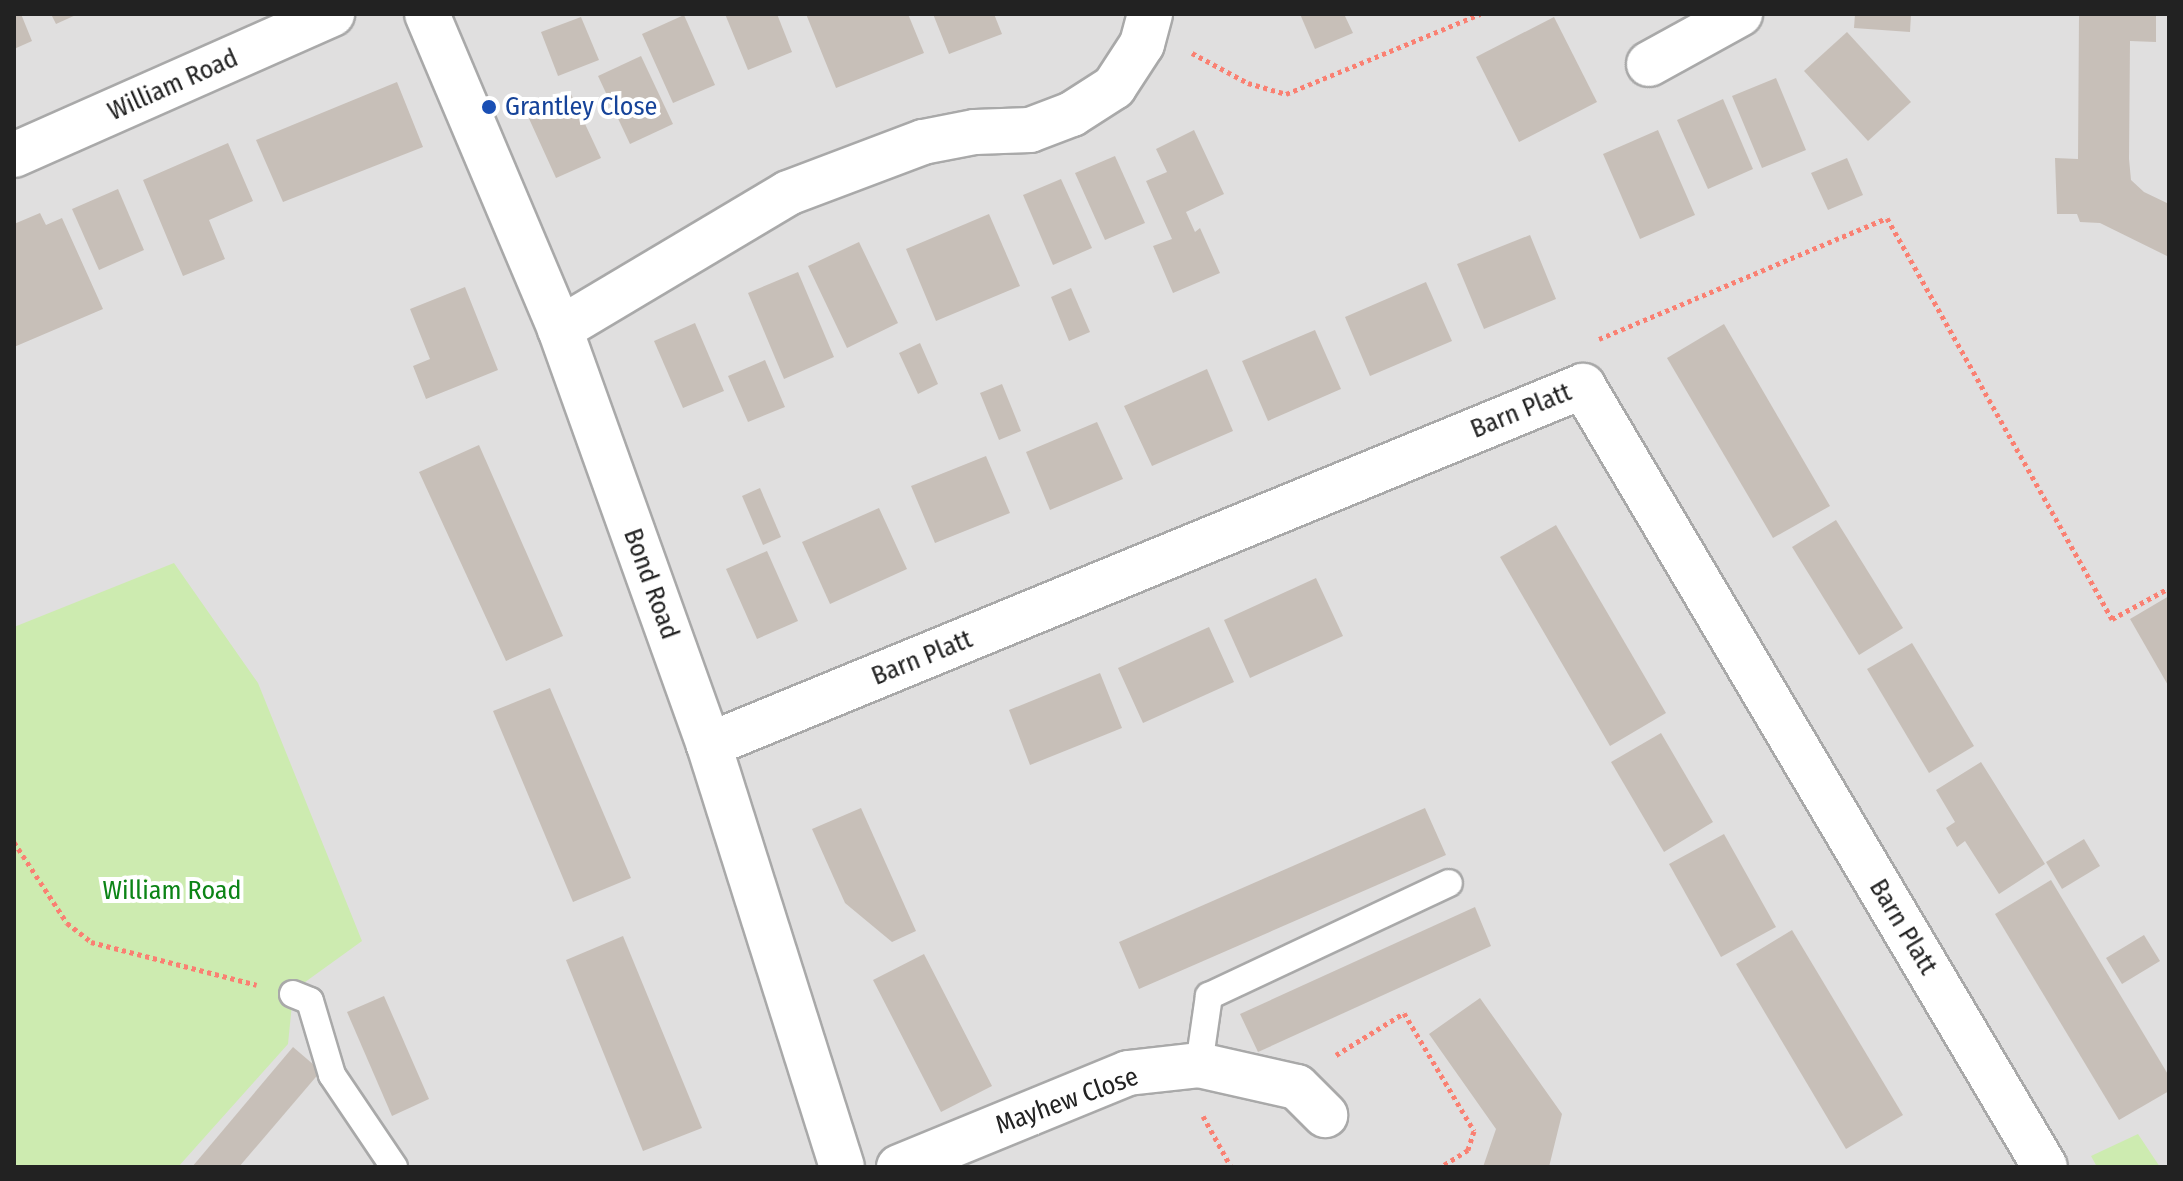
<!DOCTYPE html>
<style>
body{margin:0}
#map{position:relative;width:2183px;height:1181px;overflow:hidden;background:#f2efe9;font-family:"Fira Sans Condensed",sans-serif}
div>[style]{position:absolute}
.residential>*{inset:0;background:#e0dfdf}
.grass>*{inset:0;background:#cdebb0}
.building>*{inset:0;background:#c7bfb8}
.path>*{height:5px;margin-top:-2.5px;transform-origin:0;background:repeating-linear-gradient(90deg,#fa8072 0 4px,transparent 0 8px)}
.roads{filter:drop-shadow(2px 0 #a9a9a9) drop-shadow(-2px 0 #a9a9a9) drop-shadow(0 2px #a9a9a9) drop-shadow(0 -2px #a9a9a9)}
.lane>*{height:26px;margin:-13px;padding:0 13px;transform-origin:13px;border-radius:13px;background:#fff}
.street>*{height:44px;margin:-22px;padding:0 22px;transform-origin:22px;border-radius:22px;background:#fff}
.dots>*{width:22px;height:22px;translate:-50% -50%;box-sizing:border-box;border:4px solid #fff;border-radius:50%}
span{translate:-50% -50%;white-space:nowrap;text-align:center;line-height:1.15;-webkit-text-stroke:8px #fff;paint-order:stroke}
.street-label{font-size:26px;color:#222}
.transit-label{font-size:26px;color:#164399}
.left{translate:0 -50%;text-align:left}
.park-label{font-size:26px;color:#0c8416}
.frame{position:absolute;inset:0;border:16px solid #222;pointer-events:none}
</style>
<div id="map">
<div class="residential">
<div style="clip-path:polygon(14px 14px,2169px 14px,2169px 1167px,14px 1167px)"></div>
</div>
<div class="grass">
<div style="clip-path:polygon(174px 563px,258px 683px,362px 941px,301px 985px,293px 994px,288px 1044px,178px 1167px,14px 1167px,14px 627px)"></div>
<div style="clip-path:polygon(2138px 1134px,2160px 1167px,2097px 1167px,2091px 1156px)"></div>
</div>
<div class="building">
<div style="clip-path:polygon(14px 14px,21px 14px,32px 41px,14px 49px)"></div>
<div style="clip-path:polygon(51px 14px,78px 14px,56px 24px)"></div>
<div style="clip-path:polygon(725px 14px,777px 14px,792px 52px,748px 70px)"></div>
<div style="clip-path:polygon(806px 14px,908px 14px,924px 53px,836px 88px)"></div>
<div style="clip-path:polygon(933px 14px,994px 14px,1002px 34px,949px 54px)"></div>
<div style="clip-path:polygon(1300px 14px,1344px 14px,1353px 33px,1315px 49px)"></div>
<div style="clip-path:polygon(1855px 14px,1911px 14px,1910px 32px,1854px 28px)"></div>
<div style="clip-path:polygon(2079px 14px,2156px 14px,2156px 42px,2130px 41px,2129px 159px,2131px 180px,2144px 192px,2169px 204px,2169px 257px,2100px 223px,2080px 222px,2077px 214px,2057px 214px,2055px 158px,2078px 159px)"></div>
<div style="clip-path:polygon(684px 15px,715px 85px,673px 103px,642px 34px)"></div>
<div style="clip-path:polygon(581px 17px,599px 60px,558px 76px,541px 32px)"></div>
<div style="clip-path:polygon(1554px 17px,1597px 102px,1519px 142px,1476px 57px)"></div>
<div style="clip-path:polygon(1847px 32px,1911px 102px,1868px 141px,1804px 71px)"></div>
<div style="clip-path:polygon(641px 56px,673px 124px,630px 144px,598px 76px)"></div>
<div style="clip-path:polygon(1776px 78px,1806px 150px,1762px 168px,1732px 96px)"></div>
<div style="clip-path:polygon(397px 82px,423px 147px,283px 202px,256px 140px)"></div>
<div style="clip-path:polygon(570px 92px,601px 158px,556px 178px,526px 112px)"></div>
<div style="clip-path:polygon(1723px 99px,1753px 169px,1708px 189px,1677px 120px)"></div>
<div style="clip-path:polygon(1194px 130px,1224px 194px,1186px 212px,1195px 232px,1200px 228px,1220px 273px,1173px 293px,1153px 246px,1172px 239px,1146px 181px,1167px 172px,1156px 149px)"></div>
<div style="clip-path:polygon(1658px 130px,1695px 215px,1640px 239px,1603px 154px)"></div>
<div style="clip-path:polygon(228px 143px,253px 201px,209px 220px,225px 259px,183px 276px,143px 180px)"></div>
<div style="clip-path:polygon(1115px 156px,1145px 223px,1105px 240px,1075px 173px)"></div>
<div style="clip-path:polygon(1847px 158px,1863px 195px,1828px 210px,1811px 173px)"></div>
<div style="clip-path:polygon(1061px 179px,1092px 248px,1053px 265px,1023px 195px)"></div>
<div style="clip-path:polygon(118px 189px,144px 250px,99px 270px,72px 209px)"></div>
<div style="clip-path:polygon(40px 213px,46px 225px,62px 218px,103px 309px,14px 347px,14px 224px)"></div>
<div style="clip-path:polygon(989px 214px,1020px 286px,936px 321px,906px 249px)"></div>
<div style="clip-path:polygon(1530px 235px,1556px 299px,1484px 329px,1457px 264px)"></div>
<div style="clip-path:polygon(859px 242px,898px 323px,847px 348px,808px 266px)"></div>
<div style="clip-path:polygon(798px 272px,834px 357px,784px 379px,748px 293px)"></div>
<div style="clip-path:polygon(1426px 282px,1452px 341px,1370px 376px,1345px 317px)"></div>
<div style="clip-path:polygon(465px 287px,498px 370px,426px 399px,413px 366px,430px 359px,410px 309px)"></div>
<div style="clip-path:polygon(1071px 288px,1090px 332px,1069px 341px,1051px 297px)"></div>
<div style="clip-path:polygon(695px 323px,724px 391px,683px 408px,654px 341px)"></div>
<div style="clip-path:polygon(1724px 324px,1830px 506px,1773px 538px,1667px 358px)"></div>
<div style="clip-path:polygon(1315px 330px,1341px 389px,1268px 421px,1242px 361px)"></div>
<div style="clip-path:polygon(920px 343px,938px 384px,918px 394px,899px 353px)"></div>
<div style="clip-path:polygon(765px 360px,785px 407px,748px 422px,728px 376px)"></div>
<div style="clip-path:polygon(1207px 369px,1233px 431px,1152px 466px,1124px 406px)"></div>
<div style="clip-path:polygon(1002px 384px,1021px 431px,999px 440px,980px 393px)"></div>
<div style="clip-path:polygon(1097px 422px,1123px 479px,1050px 510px,1026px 452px)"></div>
<div style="clip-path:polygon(479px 445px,563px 636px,506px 661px,419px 472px)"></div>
<div style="clip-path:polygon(986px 456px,1010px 513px,935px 543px,911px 486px)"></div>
<div style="clip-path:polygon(760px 488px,781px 537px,763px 545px,742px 496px)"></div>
<div style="clip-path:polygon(879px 508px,907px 569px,830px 604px,802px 542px)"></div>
<div style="clip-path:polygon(1836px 520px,1903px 628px,1859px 655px,1792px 547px)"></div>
<div style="clip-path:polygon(1556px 525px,1666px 713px,1610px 746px,1500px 557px)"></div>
<div style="clip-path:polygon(767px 551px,798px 621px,757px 639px,726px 569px)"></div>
<div style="clip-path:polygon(1316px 578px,1343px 636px,1250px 678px,1224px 620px)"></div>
<div style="clip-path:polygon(2169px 596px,2169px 687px,2130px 619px)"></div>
<div style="clip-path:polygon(1209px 627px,1234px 682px,1143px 723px,1118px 668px)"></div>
<div style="clip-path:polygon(1912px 643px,1974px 746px,1929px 773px,1867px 669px)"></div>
<div style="clip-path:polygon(1100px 673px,1122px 728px,1030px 765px,1009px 710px)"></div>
<div style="clip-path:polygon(550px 688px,631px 878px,573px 902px,493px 711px)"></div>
<div style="clip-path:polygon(1661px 733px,1713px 822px,1664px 852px,1611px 762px)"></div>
<div style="clip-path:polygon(1981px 762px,2045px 864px,1999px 894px,1965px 841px,1957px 847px,1946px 828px,1955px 822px,1936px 790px)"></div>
<div style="clip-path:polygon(861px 808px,916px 931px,892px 942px,845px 903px,812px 829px)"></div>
<div style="clip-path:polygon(1425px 808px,1446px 855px,1139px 989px,1119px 942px)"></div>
<div style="clip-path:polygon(1724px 834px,1776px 927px,1721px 957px,1669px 864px)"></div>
<div style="clip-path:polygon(2084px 839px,2100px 866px,2062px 889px,2046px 862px)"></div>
<div style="clip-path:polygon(2051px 880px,2169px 1076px,2169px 1091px,2119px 1120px,1995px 914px)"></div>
<div style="clip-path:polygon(1475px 907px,1491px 946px,1258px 1052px,1240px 1014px)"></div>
<div style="clip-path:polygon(1792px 930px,1903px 1115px,1846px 1149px,1736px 964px)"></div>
<div style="clip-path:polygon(2144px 935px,2160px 961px,2122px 984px,2106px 958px)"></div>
<div style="clip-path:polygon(623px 936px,702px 1128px,643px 1151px,566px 960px)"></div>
<div style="clip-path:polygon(924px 954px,992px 1086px,941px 1112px,873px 980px)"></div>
<div style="clip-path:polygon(384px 996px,429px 1099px,392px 1116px,347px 1012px)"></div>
<div style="clip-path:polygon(1480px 998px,1562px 1114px,1549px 1167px,1483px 1167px,1496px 1129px,1429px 1034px)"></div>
<div style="clip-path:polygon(293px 1047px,321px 1071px,239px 1167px,192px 1167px)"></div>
</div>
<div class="path">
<div style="left:1192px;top:53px;width:64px;rotate:28.2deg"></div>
<div style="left:1248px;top:83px;width:40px;rotate:16deg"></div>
<div style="left:1286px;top:94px;width:210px;rotate:-22.4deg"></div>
<div style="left:1599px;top:339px;width:312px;rotate:-22.8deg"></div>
<div style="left:1887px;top:218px;width:460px;rotate:60.7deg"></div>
<div style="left:2112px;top:619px;width:65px;rotate:-28.5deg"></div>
<div style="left:14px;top:842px;width:97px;rotate:56.8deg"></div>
<div style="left:67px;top:923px;width:31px;rotate:38deg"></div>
<div style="left:91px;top:942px;width:171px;rotate:14.5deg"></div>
<div style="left:1336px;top:1055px;width:80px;rotate:-31.7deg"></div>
<div style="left:1404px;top:1013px;width:137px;rotate:59.3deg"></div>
<div style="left:1474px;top:1131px;width:20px;rotate:108deg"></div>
<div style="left:1468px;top:1150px;width:32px;rotate:148deg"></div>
<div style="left:1203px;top:1116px;width:58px;rotate:61.2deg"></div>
</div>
<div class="roads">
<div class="lane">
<div style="left:293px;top:994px;width:18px;rotate:22deg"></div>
<div style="left:310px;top:1001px;width:77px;rotate:73.4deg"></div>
<div style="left:332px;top:1075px;width:111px;rotate:56deg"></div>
<div style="left:1199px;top:1065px;width:70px;rotate:-81.8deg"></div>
<div style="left:1209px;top:996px;width:265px;rotate:-25.2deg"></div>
</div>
<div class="street">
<div style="left:427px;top:14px;width:342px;rotate:67.1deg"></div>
<div style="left:560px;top:329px;width:442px;rotate:70.3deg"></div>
<div style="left:709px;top:745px;width:442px;rotate:72.5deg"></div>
<div style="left:1649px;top:64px;width:104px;rotate:-28.8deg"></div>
<div style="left:14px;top:155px;width:348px;rotate:-23.9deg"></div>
<div style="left:560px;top:329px;width:265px;rotate:-30.8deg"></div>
<div style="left:788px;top:193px;width:144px;rotate:-20.7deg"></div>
<div style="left:923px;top:142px;width:53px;rotate:-10.9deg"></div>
<div style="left:975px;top:132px;width:55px;rotate:-2.1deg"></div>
<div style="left:1030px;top:130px;width:45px;rotate:-20.9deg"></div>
<div style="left:1072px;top:114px;width:50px;rotate:-32.7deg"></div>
<div style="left:1114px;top:87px;width:51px;rotate:-56.9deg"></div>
<div style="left:1142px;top:44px;width:31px;rotate:-75deg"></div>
<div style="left:709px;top:745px;width:945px;rotate:-22.33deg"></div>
<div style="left:1583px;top:386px;width:907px;rotate:59.39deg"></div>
<div style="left:899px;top:1167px;width:248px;rotate:-22.3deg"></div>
<div style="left:1128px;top:1073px;width:71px;rotate:-6.4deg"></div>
<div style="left:1199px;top:1065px;width:100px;rotate:12.7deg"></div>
<div style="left:1297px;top:1087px;width:40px;rotate:45deg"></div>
</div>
</div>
<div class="dots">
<div style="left:489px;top:107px;background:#1a4fb4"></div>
</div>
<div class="street-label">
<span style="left:173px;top:85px;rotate:-24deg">William Road</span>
<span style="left:1521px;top:411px;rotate:-22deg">Barn Platt</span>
<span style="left:651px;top:584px;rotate:70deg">Bond Road</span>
<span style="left:922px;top:658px;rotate:-22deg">Barn Platt</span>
<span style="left:1903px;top:927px;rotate:59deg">Barn Platt</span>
<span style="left:1067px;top:1101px;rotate:-20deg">Mayhew Close</span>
</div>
<div class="transit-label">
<span class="left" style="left:505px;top:107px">Grantley Close</span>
</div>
<div class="park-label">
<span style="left:172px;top:891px">William Road</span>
</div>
<div class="frame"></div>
</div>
